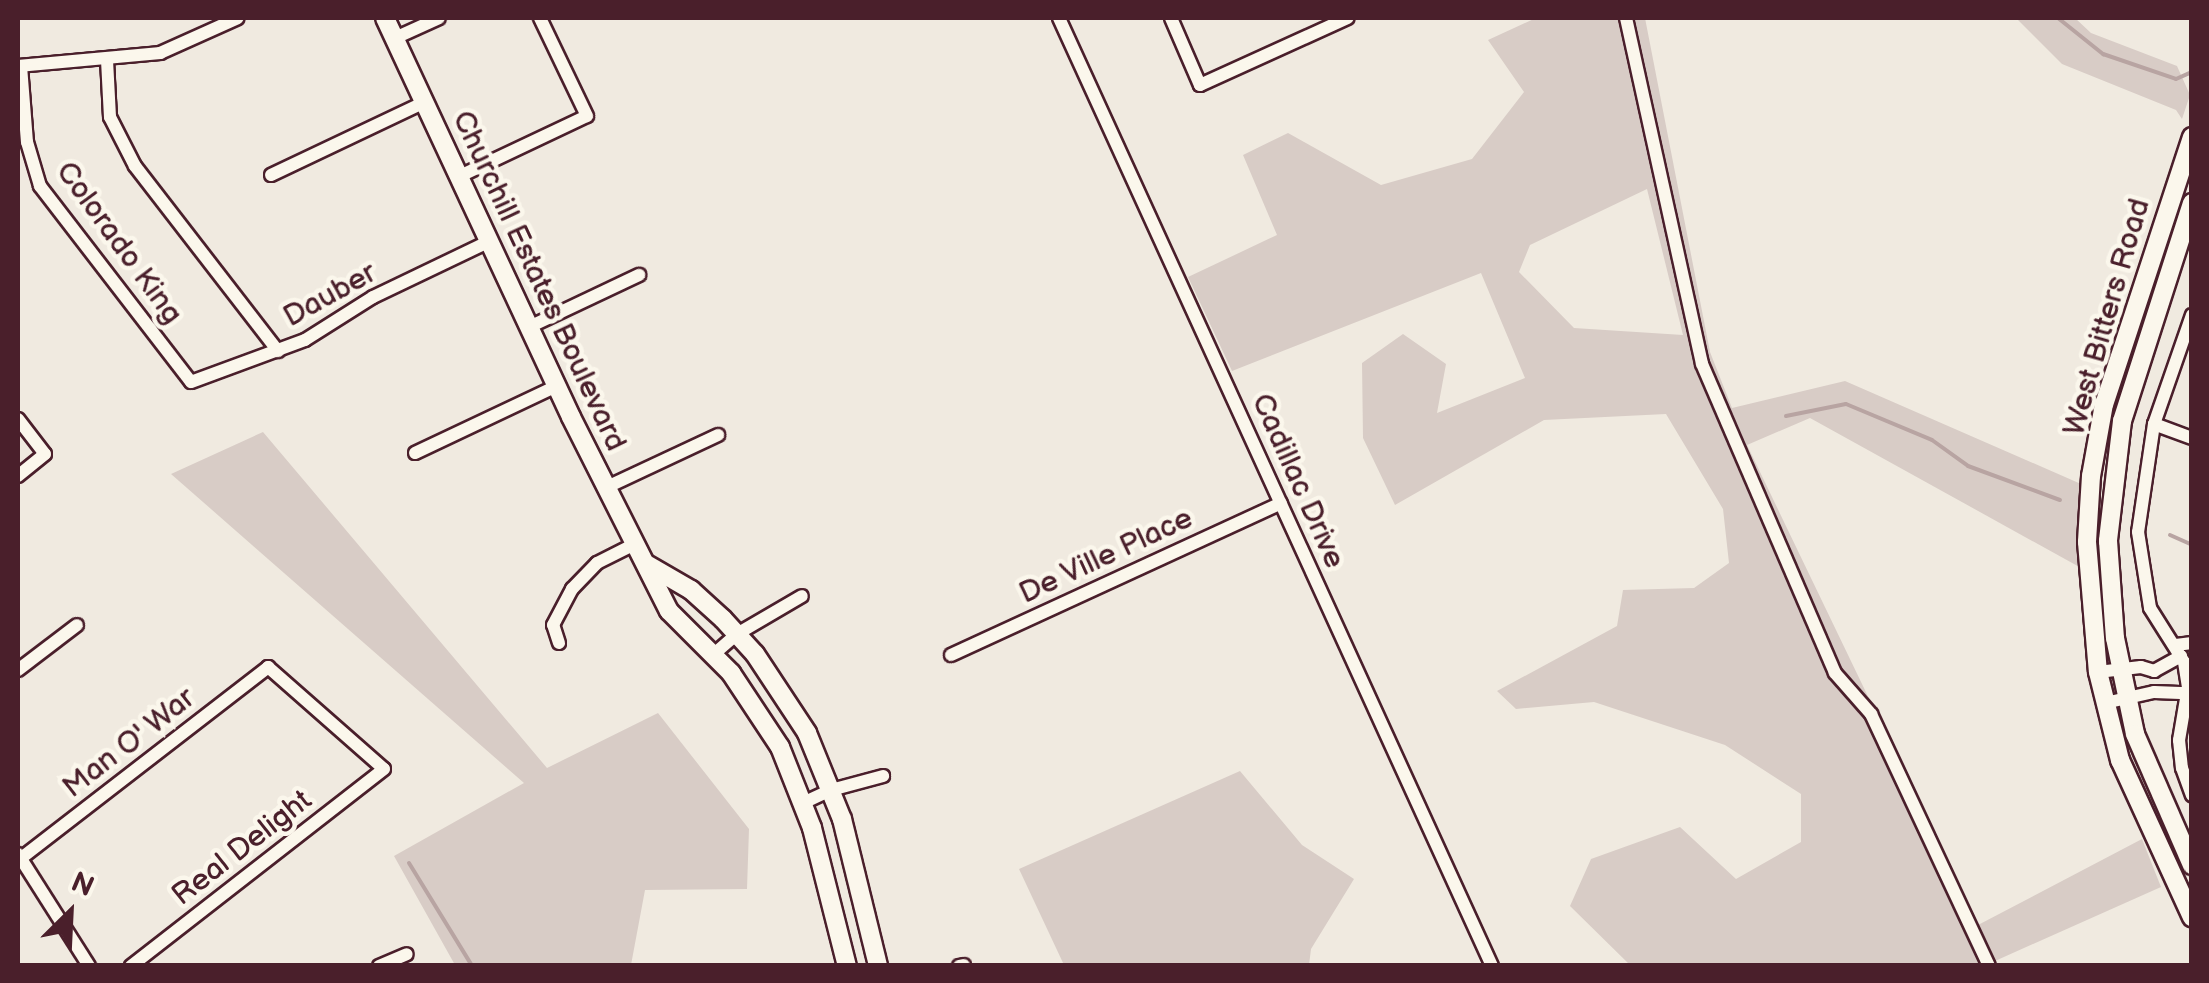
<!DOCTYPE html>
<style>
body{margin:0}
#map{position:relative;width:2209px;height:983px;overflow:hidden;background:#f0eae0;font-family:"Balsamiq Sans",sans-serif}
div>[style]{position:absolute}
.green>*{inset:0;background:#d8ccc6}
.stream>*{height:4px;margin:-2px;padding:0 2px;transform-origin:2px;border-radius:2px;background:#b8a4a2}
.roads{filter:drop-shadow(2px 0 #4a1f2b) drop-shadow(-2px 0 #4a1f2b) drop-shadow(0 2px #4a1f2b) drop-shadow(0 -2px #4a1f2b)}
.street>*{height:12px;margin:-6px;padding:0 6px;transform-origin:6px;border-radius:6px;background:#fbf7ec}
.secondary>*{height:18px;margin:-9px;padding:0 9px;transform-origin:9px;border-radius:9px;background:#fbf7ec}
span{translate:-50% -50%;white-space:nowrap;text-align:center;line-height:1.15;-webkit-text-stroke:9px #fbf7ec;paint-order:stroke}
.street-label{font-size:30px;color:#4a1f2b}
.frame{position:absolute;inset:0;border:20px solid #4a1f2b;pointer-events:none}
.north{position:absolute;left:20px;top:863px;width:100px;height:100px;-webkit-text-stroke:8px #fbf7ec;paint-order:stroke;rotate:24deg;font-size:28px;font-weight:700;line-height:40px;text-align:center;color:#4a1f2b}
.north::after{content:'';display:block;margin:auto;width:35px;height:45px;background:#4a1f2b;clip-path:polygon(50% 0,100% 100%,50% 72%,0 100%)}
</style>
<div id="map">
<div class="green">
<div style="clip-path:polygon(evenodd,1536px 18px,1645px 18px,1710px 352px,1732px 408px,1845px 381px,2081px 484px,2083px 569px,1810px 418px,1747px 445px,1978px 925px,2142px 839px,2161px 887px,1995px 961px,1996px 965px,1630px 965px,1570px 906px,1591px 859px,1680px 827px,1736px 879px,1801px 842px,1801px 794px,1725px 745px,1594px 702px,1516px 709px,1497px 691px,1617px 626px,1623px 590px,1694px 588px,1729px 563px,1723px 509px,1666px 414px,1544px 420px,1395px 505px,1363px 438px,1362px 363px,1403px 334px,1446px 364px,1437px 413px,1525px 378px,1481px 273px,1232px 371px,1188px 277px,1277px 235px,1243px 155px,1288px 133px,1381px 185px,1472px 159px,1524px 92px,1488px 40px,1536px 18px,1647px 189px,1683px 335px,1574px 328px,1519px 272px,1530px 245px,1647px 189px)"></div>
<div style="clip-path:polygon(2016px 18px,2075px 18px,2091px 33px,2177px 66px,2190px 95px,2182px 119px,2176px 110px,2062px 64px)"></div>
<div style="clip-path:polygon(263px 432px,547px 768px,658px 713px,749px 829px,747px 889px,645px 890px,631px 965px,455px 965px,394px 856px,524px 783px,171px 474px)"></div>
<div style="clip-path:polygon(1240px 771px,1302px 845px,1354px 879px,1311px 949px,1309px 965px,1064px 965px,1019px 869px)"></div>
</div>
<div class="stream">
<div style="left:2058px;top:18px;width:58px;rotate:38.7deg"></div>
<div style="left:2103px;top:54px;width:77px;rotate:18.9deg"></div>
<div style="left:2176px;top:79px;width:17px;rotate:-24deg"></div>
<div style="left:1786px;top:416px;width:61px;rotate:-11.3deg"></div>
<div style="left:1846px;top:404px;width:93px;rotate:22.7deg"></div>
<div style="left:1932px;top:440px;width:44px;rotate:35.8deg"></div>
<div style="left:1968px;top:466px;width:98px;rotate:20.3deg"></div>
<div style="left:2170px;top:535px;width:24px;rotate:24deg"></div>
<div style="left:409px;top:863px;width:121px;rotate:58.5deg"></div>
</div>
<div class="roads">
<div class="street">
<div style="left:1059px;top:18px;width:1042px;rotate:65.45deg"></div>
<div style="left:1171px;top:18px;width:73px;rotate:66.6deg"></div>
<div style="left:1200px;top:85px;width:162px;rotate:-24.4deg"></div>
<div style="left:1626px;top:18px;width:354px;rotate:77.6deg"></div>
<div style="left:1702px;top:364px;width:336px;rotate:66.7deg"></div>
<div style="left:1835px;top:673px;width:55px;rotate:48.7deg"></div>
<div style="left:1871px;top:714px;width:278px;rotate:64.9deg"></div>
<div style="left:395px;top:38px;width:48px;rotate:-24.4deg"></div>
<div style="left:107px;top:60px;width:57px;rotate:87deg"></div>
<div style="left:110px;top:117px;width:55px;rotate:63deg"></div>
<div style="left:135px;top:166px;width:234px;rotate:52.3deg"></div>
<div style="left:18px;top:66px;width:143px;rotate:-5.2deg"></div>
<div style="left:160px;top:53px;width:85px;rotate:-24.2deg"></div>
<div style="left:21px;top:66px;width:76px;rotate:85.5deg"></div>
<div style="left:27px;top:142px;width:46px;rotate:73.5deg"></div>
<div style="left:40px;top:186px;width:247px;rotate:52.4deg"></div>
<div style="left:191px;top:382px;width:121px;rotate:-20.2deg"></div>
<div style="left:305px;top:340px;width:80px;rotate:-32.3deg"></div>
<div style="left:373px;top:297px;width:130px;rotate:-25.6deg"></div>
<div style="left:271px;top:175px;width:170px;rotate:-25.4deg"></div>
<div style="left:460px;top:176px;width:140px;rotate:-25.3deg"></div>
<div style="left:587px;top:116px;width:109px;rotate:-115.6deg"></div>
<div style="left:2192px;top:315px;width:115px;rotate:109.2deg"></div>
<div style="left:2154px;top:424px;width:109px;rotate:98.4deg"></div>
<div style="left:2138px;top:532px;width:77px;rotate:81deg"></div>
<div style="left:2150px;top:608px;width:64px;rotate:57.8deg"></div>
<div style="left:2184px;top:662px;width:25px;rotate:81deg"></div>
<div style="left:2188px;top:687px;width:54px;rotate:99.6deg"></div>
<div style="left:2179px;top:740px;width:28px;rotate:84deg"></div>
<div style="left:2182px;top:768px;width:29px;rotate:70deg"></div>
<div style="left:529px;top:327px;width:122px;rotate:-25.3deg"></div>
<div style="left:18px;top:419px;width:44px;rotate:52.4deg"></div>
<div style="left:45px;top:454px;width:35px;rotate:141deg"></div>
<div style="left:2154px;top:424px;width:40px;rotate:20.2deg"></div>
<div style="left:415px;top:453px;width:157px;rotate:-25.3deg"></div>
<div style="left:605px;top:488px;width:125px;rotate:-25.1deg"></div>
<div style="left:559px;top:643px;width:19px;rotate:-108deg"></div>
<div style="left:553px;top:625px;width:41px;rotate:-62.2deg"></div>
<div style="left:572px;top:589px;width:36px;rotate:-46deg"></div>
<div style="left:597px;top:563px;width:42px;rotate:-26.6deg"></div>
<div style="left:2176px;top:645px;width:16px;rotate:-7deg"></div>
<div style="left:714px;top:654px;width:30px;rotate:-41deg"></div>
<div style="left:737px;top:634px;width:75px;rotate:-30.3deg"></div>
<div style="left:951px;top:655px;width:363px;rotate:-24.7deg"></div>
<div style="left:18px;top:670px;width:74px;rotate:-37.3deg"></div>
<div style="left:2098px;top:672px;width:43px;rotate:-6.6deg"></div>
<div style="left:2141px;top:667px;width:14px;rotate:17deg"></div>
<div style="left:2154px;top:671px;width:31px;rotate:-29deg"></div>
<div style="left:2105px;top:703px;width:50px;rotate:-12.7deg"></div>
<div style="left:2154px;top:692px;width:33px;rotate:2deg"></div>
<div style="left:803px;top:803px;width:31px;rotate:-25deg"></div>
<div style="left:831px;top:790px;width:54px;rotate:-15.1deg"></div>
<div style="left:18px;top:854px;width:133px;rotate:57.6deg"></div>
<div style="left:20px;top:859px;width:314px;rotate:-37.7deg"></div>
<div style="left:268px;top:667px;width:154px;rotate:41.3deg"></div>
<div style="left:384px;top:769px;width:321px;rotate:142.1deg"></div>
<div style="left:379px;top:966px;width:30px;rotate:-23deg"></div>
<div style="left:959px;top:966px;width:5px;rotate:-11deg"></div>
</div>
<div class="secondary">
<div style="left:385px;top:18px;width:440px;rotate:65deg"></div>
<div style="left:571px;top:417px;width:217px;rotate:63.2deg"></div>
<div style="left:669px;top:611px;width:88px;rotate:45deg"></div>
<div style="left:731px;top:673px;width:89px;rotate:56.5deg"></div>
<div style="left:780px;top:747px;width:87px;rotate:68.4deg"></div>
<div style="left:812px;top:828px;width:142px;rotate:75.8deg"></div>
<div style="left:2192px;top:137px;width:281px;rotate:108.2deg"></div>
<div style="left:2104px;top:404px;width:73px;rotate:100.2deg"></div>
<div style="left:2091px;top:476px;width:66px;rotate:93.5deg"></div>
<div style="left:2087px;top:542px;width:130px;rotate:85.2deg"></div>
<div style="left:2098px;top:672px;width:91px;rotate:76deg"></div>
<div style="left:2120px;top:760px;width:173px;rotate:65.4deg"></div>
<div style="left:2192px;top:203px;width:229px;rotate:107.8deg"></div>
<div style="left:2122px;top:421px;width:121px;rotate:96.7deg"></div>
<div style="left:2108px;top:541px;width:97px;rotate:85.9deg"></div>
<div style="left:2115px;top:638px;width:98px;rotate:78.2deg"></div>
<div style="left:2135px;top:734px;width:143px;rotate:66.5deg"></div>
<div style="left:648px;top:565px;width:50px;rotate:30.2deg"></div>
<div style="left:691px;top:590px;width:43px;rotate:42.2deg"></div>
<div style="left:723px;top:619px;width:47px;rotate:47.6deg"></div>
<div style="left:755px;top:654px;width:95px;rotate:56.6deg"></div>
<div style="left:807px;top:733px;width:93px;rotate:67.9deg"></div>
<div style="left:842px;top:819px;width:151px;rotate:76.2deg"></div>
</div>
</div>
<div class="street-label">
<span style="left:119px;top:243px;rotate:54deg">Colorado King</span>
<span style="left:539px;top:281px;rotate:65deg">Churchill Estates Boulevard</span>
<span style="left:330px;top:295px;rotate:-29deg">Dauber</span>
<span style="left:2107px;top:317px;rotate:-74deg">West Bitters Road</span>
<span style="left:1298px;top:481px;rotate:66deg">Cadillac Drive</span>
<span style="left:1106px;top:556px;rotate:-25deg">De Ville Place</span>
<span style="left:129px;top:743px;rotate:-38deg">Man O' War</span>
<span style="left:242px;top:848px;rotate:-38deg">Real Delight</span>
</div>
<div class="frame"></div>
<div class="north">N</div>
</div>
